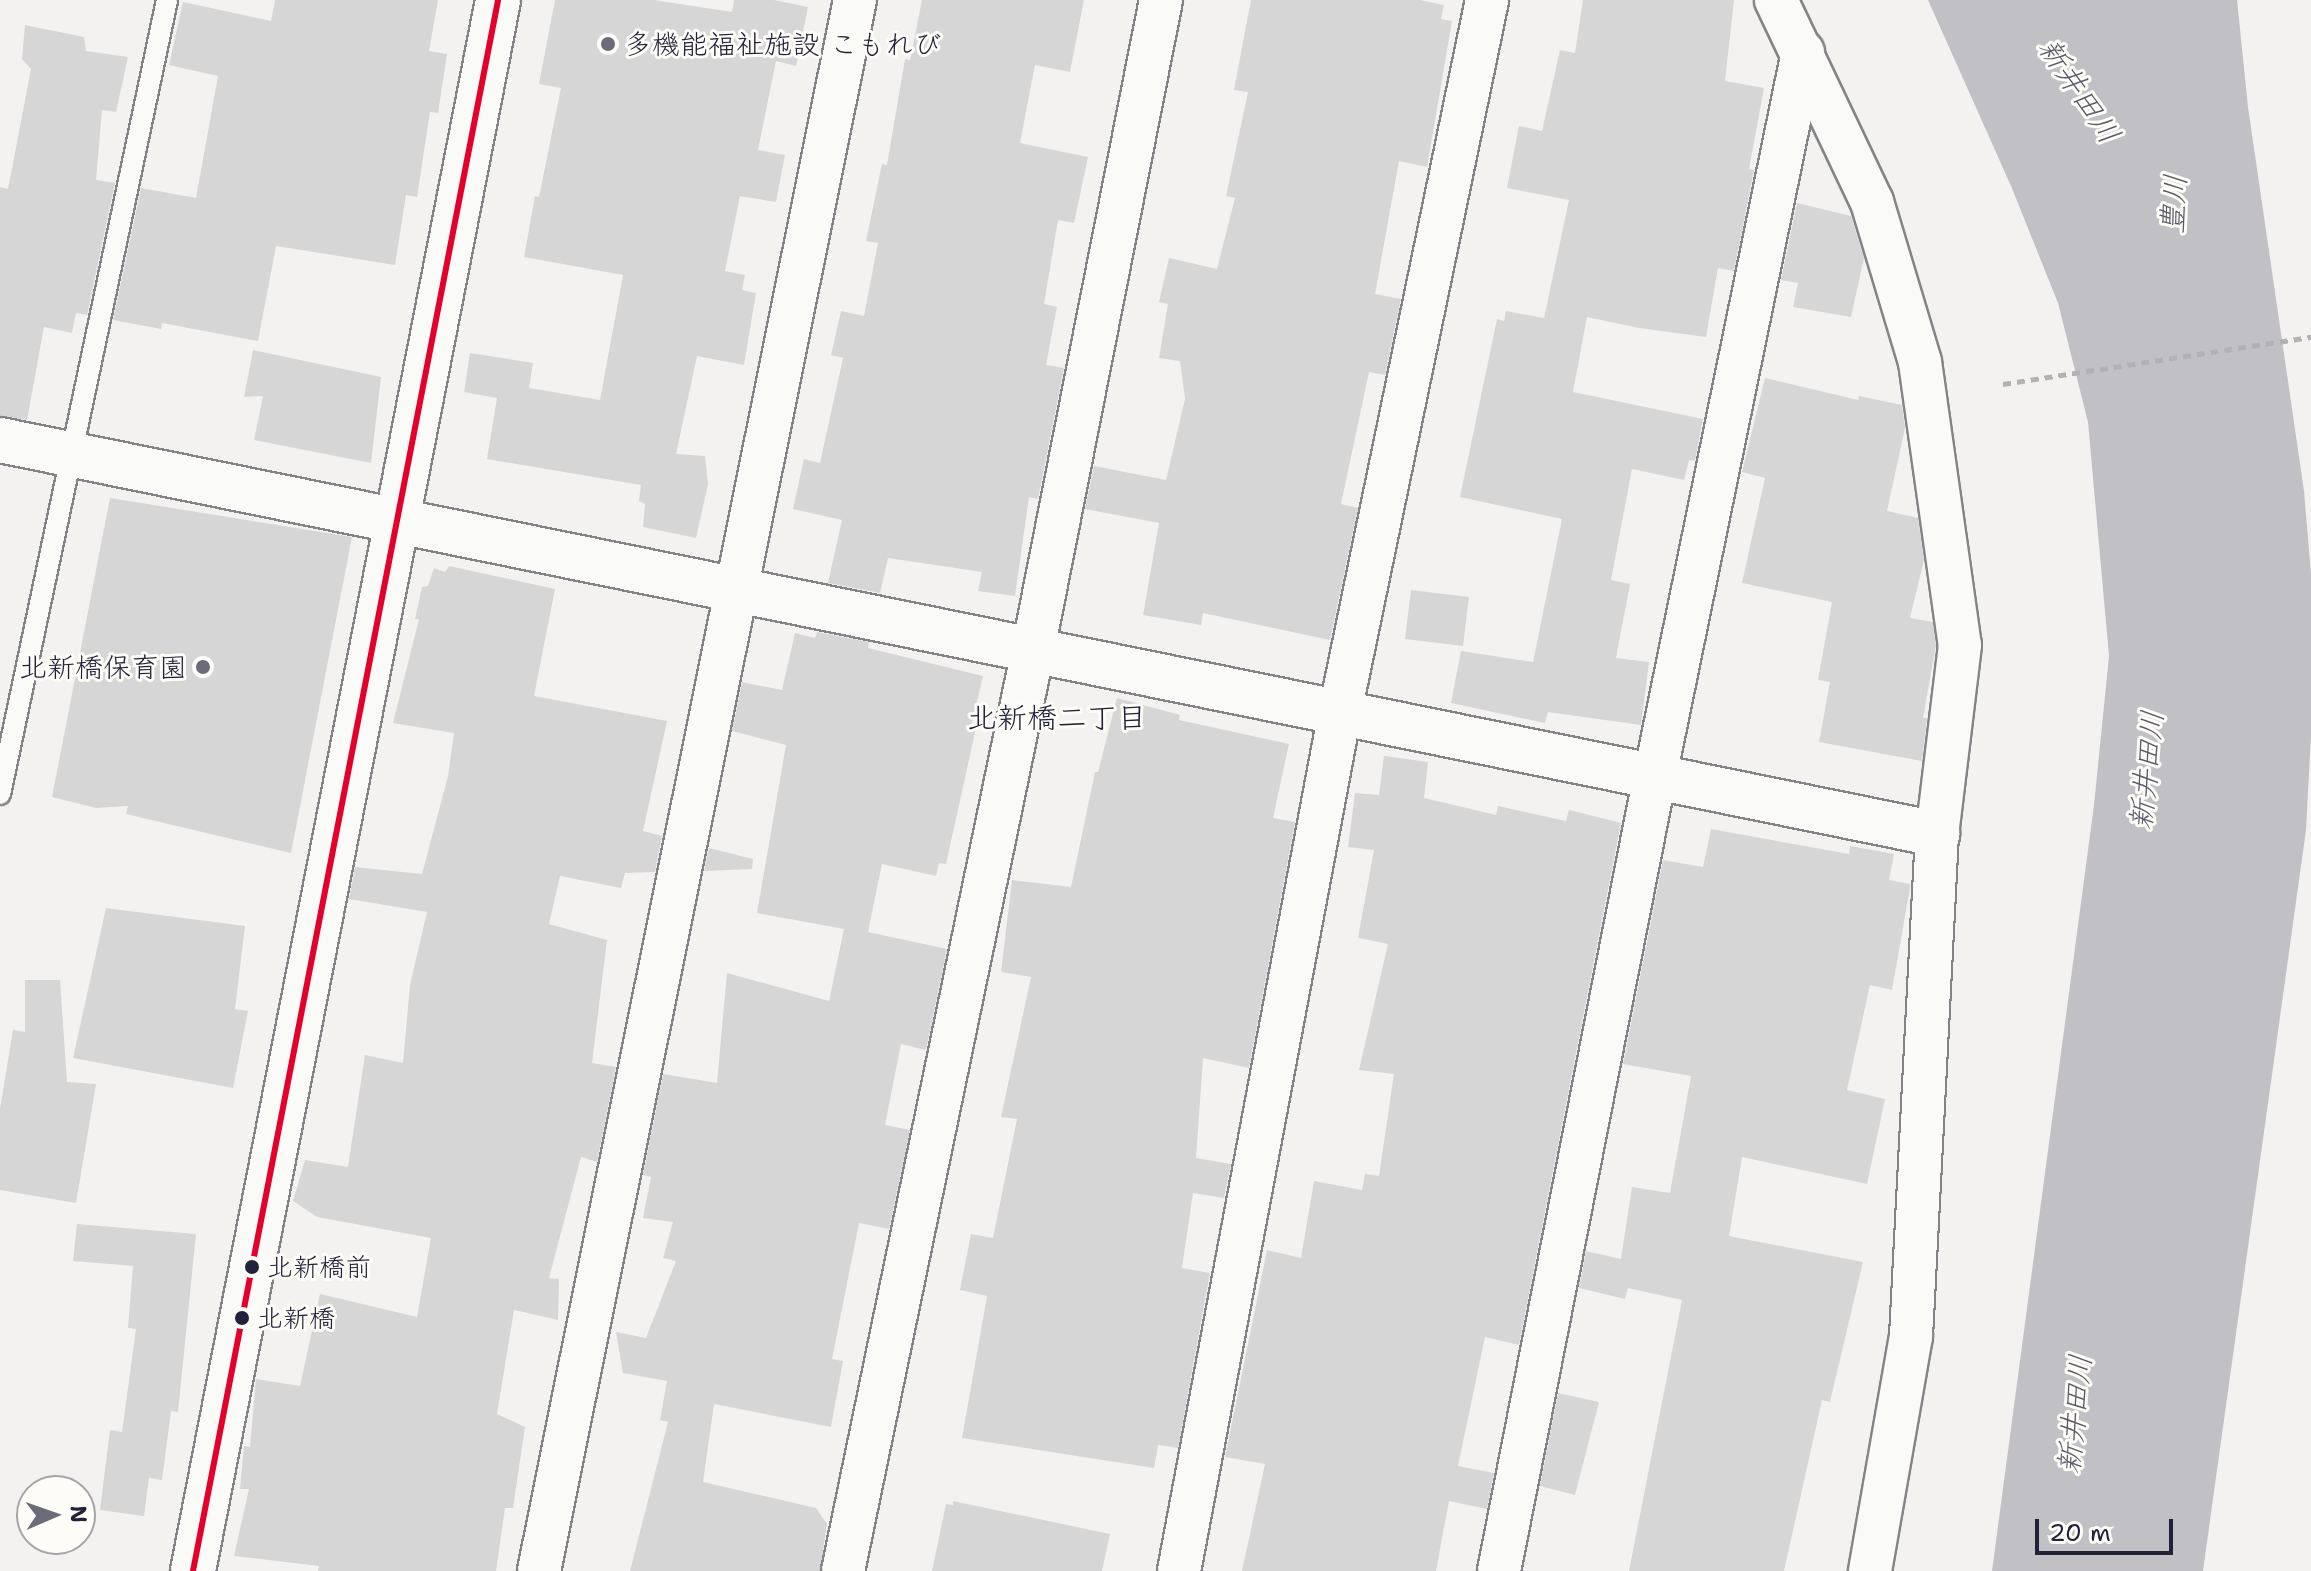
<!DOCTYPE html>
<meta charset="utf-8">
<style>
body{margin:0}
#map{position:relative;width:2311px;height:1571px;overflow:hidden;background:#f3f2f0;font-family:"Shantell Sans","Klee One",sans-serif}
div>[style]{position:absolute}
.water>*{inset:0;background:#c1c1c5}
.building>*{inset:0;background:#d7d6d6}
.path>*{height:5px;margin-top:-2.5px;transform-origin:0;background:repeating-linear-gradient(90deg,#b2b2b4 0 8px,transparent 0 14px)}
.roads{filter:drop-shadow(2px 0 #848488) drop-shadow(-2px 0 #848488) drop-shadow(0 2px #848488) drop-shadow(0 -2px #848488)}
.lane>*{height:20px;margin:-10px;padding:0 10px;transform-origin:10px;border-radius:10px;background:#fafaf8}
.street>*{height:42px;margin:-21px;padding:0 21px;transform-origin:21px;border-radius:21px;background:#fafaf8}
.secondary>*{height:44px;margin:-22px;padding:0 22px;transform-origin:22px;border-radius:22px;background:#fafaf8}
.bus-1>*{height:6px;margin:-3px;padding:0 3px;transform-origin:3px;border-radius:3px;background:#e4002b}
.dots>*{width:22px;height:22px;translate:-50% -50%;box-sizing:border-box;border:4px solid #fdfcf7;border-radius:50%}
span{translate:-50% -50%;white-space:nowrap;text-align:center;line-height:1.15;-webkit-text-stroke:6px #fdfcf7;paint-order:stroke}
.bus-label{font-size:26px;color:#22223b}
.left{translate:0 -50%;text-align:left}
.poi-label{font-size:28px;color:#22223b}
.right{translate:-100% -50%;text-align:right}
.water-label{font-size:30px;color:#59596b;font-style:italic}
.neighbourhood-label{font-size:30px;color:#22223b}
.north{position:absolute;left:16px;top:1475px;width:80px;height:80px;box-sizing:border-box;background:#fdfcf7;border:2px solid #a5a5ac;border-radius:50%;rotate:88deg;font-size:22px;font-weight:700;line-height:32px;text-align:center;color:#22223b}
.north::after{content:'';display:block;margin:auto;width:28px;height:36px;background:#6b6b7a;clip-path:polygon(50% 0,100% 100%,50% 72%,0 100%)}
.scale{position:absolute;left:2035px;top:1519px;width:138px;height:36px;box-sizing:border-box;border:4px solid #22223b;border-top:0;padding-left:10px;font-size:24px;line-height:28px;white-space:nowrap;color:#22223b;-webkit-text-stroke:6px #fdfcf7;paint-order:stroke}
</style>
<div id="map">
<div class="water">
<div style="clip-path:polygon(1928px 0,2237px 0,2248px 107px,2304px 491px,2311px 574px,2311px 735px,2306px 830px,2203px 1571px,1992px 1571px,2094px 805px,2109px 656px,2088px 422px,2058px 303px,2011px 186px)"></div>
</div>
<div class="building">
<div style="clip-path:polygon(275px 0,438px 0,429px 51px,447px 54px,438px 113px,430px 112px,417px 197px,406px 195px,395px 265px,276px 246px,258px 341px,162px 323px,161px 329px,113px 320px,141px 188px,196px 198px,218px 76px,169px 65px,183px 2px,271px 21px)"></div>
<div style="clip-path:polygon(555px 0,654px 0,732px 12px,734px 0,774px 0,808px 7px,796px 66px,776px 61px,758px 150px,785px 155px,776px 202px,740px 196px,725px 271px,745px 275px,742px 290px,756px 293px,744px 365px,697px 356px,676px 454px,705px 456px,708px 484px,696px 538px,643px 527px,645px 504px,639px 501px,641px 485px,487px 459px,497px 398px,464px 392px,470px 353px,533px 363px,529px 388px,600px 400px,623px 275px,524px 257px,535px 196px,539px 197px,561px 88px,539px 84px)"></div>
<div style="clip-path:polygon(922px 0,1084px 0,1070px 72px,1035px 65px,1020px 143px,1088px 157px,1074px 223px,1058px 220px,1044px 304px,1057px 307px,1046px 365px,1064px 368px,1038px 499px,1029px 497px,1015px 596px,978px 591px,982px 572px,888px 558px,880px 593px,828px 583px,842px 520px,793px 509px,804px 459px,820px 463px,843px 358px,831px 355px,841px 311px,864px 316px,878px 243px,866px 241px,882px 164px,887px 165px,905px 59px,910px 60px)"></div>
<div style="clip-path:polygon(1251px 0,1420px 0,1444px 5px,1441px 19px,1452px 21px,1427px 167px,1399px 161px,1375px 294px,1401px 299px,1385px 375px,1369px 372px,1341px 504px,1358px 508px,1330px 640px,1203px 613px,1201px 625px,1143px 615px,1159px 523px,1085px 509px,1094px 466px,1166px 480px,1185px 399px,1180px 361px,1159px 358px,1168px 304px,1159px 302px,1169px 258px,1217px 269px,1235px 198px,1226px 196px,1248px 92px,1234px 90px)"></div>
<div style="clip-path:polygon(1583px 0,1734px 0,1725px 81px,1764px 88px,1749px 169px,1754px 170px,1734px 271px,1718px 268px,1706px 337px,1639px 328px,1587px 317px,1573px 392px,1703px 419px,1695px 461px,1689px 460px,1684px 480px,1632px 469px,1611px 580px,1630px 584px,1616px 658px,1649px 662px,1641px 725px,1548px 712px,1545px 723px,1451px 703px,1461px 651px,1533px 662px,1562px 519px,1460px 497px,1497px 319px,1504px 321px,1506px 311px,1544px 318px,1569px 200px,1507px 188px,1519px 126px,1542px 131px,1560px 50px,1575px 53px)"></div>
<div style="clip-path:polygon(25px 25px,84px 37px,86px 51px,128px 57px,116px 112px,102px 110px,96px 180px,115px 183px,87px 315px,76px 313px,72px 333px,44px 327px,27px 420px,0 416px,0 187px,8px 189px,31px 69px,22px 59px)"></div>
<div style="clip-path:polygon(1797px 203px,1851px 216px,1864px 258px,1851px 317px,1793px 307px,1798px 283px,1781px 280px)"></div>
<div style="clip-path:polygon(253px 350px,381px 377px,371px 463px,254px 440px,263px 396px,244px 397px)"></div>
<div style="clip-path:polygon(1765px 378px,1858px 400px,1859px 396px,1902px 405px,1905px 428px,1887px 511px,1918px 518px,1924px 560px,1910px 618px,1933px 622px,1936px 645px,1923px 718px,1927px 718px,1922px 761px,1819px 742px,1830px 682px,1818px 680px,1832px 602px,1742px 583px,1765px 478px,1742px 472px)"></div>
<div style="clip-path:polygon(110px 498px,352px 537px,291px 853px,126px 814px,128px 806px,96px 808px,52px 797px)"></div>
<div style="clip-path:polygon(449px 566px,555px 589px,534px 696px,667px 721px,643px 831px,662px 836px,655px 872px,625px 873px,621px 888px,560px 876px,549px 924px,607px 940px,592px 1063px,616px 1067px,597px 1162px,581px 1157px,549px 1278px,559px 1279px,558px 1320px,514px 1310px,497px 1414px,525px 1427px,513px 1508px,505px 1508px,496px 1571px,318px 1571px,319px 1566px,234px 1556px,249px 1489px,240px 1489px,244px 1446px,250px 1447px,256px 1379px,300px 1386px,320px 1294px,417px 1317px,431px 1238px,317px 1217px,293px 1201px,305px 1160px,348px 1167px,365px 1055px,403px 1063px,410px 985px,427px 912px,349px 899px,355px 867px,422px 874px,448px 776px,454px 733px,393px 723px,419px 619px,415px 619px,422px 587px,428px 586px,434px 568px,445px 572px)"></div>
<div style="clip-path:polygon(1411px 590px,1469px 597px,1463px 646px,1405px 639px)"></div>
<div style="clip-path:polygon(817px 632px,869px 642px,868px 648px,983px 676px,971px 727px,976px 728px,946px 864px,939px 863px,936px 876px,882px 864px,868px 932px,947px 949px,926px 1050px,901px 1044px,885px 1125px,910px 1130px,889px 1229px,859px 1223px,832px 1359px,843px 1361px,831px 1427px,714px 1404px,703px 1482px,816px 1508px,827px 1524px,820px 1571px,630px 1571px,668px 1422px,660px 1420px,667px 1381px,623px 1373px,616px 1332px,646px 1338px,676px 1261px,663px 1258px,673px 1222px,643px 1218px,651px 1177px,643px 1175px,663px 1074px,717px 1083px,727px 973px,829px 1001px,844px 929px,757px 913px,786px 745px,732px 731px,742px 682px,782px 690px,795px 633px,815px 638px)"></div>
<div style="clip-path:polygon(1117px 698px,1180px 715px,1179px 720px,1289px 744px,1273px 818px,1295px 822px,1249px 1068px,1203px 1058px,1196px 1158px,1231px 1164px,1224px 1198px,1193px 1193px,1182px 1268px,1210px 1273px,1178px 1448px,1158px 1445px,1154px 1468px,962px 1438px,987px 1296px,960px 1290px,971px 1234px,993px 1238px,1017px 1119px,1001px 1117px,1031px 977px,1001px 972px,1012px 880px,1071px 887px,1095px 772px,1098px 772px)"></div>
<div style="clip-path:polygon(1384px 756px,1428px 762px,1424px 798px,1496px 815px,1498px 806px,1566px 821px,1569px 810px,1621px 823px,1519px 1345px,1485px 1337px,1458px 1466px,1494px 1473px,1487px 1509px,1449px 1501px,1436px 1571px,1242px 1571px,1265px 1464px,1225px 1457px,1267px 1250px,1301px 1258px,1314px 1181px,1362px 1190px,1365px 1174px,1379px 1176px,1394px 1074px,1359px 1070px,1388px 944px,1358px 938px,1374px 850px,1348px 847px,1355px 793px,1379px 795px)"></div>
<div style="clip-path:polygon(1711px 829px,1849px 854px,1850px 846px,1894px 854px,1889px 880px,1910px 884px,1910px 888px,1892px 990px,1870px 985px,1847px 1090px,1885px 1099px,1867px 1184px,1742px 1157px,1729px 1236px,1863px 1262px,1830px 1402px,1822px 1400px,1784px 1571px,1629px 1571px,1682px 1300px,1628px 1288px,1625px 1299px,1579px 1288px,1586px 1251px,1621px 1259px,1632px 1187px,1670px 1193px,1691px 1076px,1623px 1064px,1663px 860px,1703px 867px)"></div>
<div style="clip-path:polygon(709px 848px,753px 859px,752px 869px,704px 871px)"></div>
<div style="clip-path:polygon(106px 908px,245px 926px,235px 1009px,248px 1011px,233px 1088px,73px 1058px)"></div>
<div style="clip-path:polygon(25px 980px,60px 980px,67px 1082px,96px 1084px,76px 1203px,0 1190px,0 1109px,13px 1030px,25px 1032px)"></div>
<div style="clip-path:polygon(77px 1224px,196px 1234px,178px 1412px,171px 1411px,162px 1480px,149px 1478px,144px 1516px,100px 1510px,110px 1430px,122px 1432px,136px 1329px,128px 1328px,133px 1266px,73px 1261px)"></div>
<div style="clip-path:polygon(1558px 1393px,1599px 1402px,1575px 1495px,1540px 1486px)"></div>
<div style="clip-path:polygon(953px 1501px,1110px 1534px,1102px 1571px,932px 1571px,946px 1504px,953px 1505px)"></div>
</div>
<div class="path">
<div style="left:2003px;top:384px;width:312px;rotate:-8.7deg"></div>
</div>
<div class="roads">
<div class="lane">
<div style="left:0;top:794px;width:811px;rotate:-78.12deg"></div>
</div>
<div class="street">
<div style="left:1776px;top:0;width:224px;rotate:64.6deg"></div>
<div style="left:1872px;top:202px;width:167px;rotate:73.3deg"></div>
<div style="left:1920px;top:362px;width:286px;rotate:82deg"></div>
<div style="left:1960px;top:645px;width:190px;rotate:96.9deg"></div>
<div style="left:1937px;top:834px;width:503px;rotate:92.96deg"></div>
<div style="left:1911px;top:1336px;width:239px;rotate:99.9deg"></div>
<div style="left:539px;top:1571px;width:1602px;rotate:-78.63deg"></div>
<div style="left:843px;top:1571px;width:940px;rotate:-78.34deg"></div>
<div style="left:1033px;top:650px;width:662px;rotate:-78.86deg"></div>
<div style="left:1179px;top:1571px;width:874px;rotate:-79.38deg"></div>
<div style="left:1340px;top:712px;width:727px;rotate:-78.33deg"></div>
<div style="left:1499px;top:1571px;width:810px;rotate:-78.9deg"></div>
<div style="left:1655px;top:776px;width:739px;rotate:-78.45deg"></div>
</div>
<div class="secondary">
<div style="left:0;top:440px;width:1977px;rotate:11.5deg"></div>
<div style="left:193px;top:1571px;width:1600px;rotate:-79.01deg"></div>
</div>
</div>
<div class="bus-1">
<div style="left:193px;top:1571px;width:1600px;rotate:-79.01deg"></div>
</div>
<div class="dots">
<div style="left:608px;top:44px;background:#6b6b7a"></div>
<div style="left:203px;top:667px;background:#6b6b7a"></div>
<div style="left:252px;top:1267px;background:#22223b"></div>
<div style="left:242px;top:1318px;background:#22223b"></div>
</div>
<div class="bus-label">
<span class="left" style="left:267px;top:1267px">北新橋前</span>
<span class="left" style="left:257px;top:1318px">北新橋</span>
</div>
<div class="poi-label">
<span class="left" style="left:624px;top:44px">多機能福祉施設 こもれび</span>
<span class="right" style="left:187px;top:667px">北新橋保育園</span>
</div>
<div class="water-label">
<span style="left:2079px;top:91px;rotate:56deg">新井田川</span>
<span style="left:2174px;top:204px;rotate:-86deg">豊川</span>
<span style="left:2147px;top:770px;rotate:-84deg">新井田川</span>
<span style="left:2075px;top:1414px;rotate:-84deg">新井田川</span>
</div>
<div class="neighbourhood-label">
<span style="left:1057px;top:718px">北新橋二丁目</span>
</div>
<div class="north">N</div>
<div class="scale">20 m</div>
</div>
